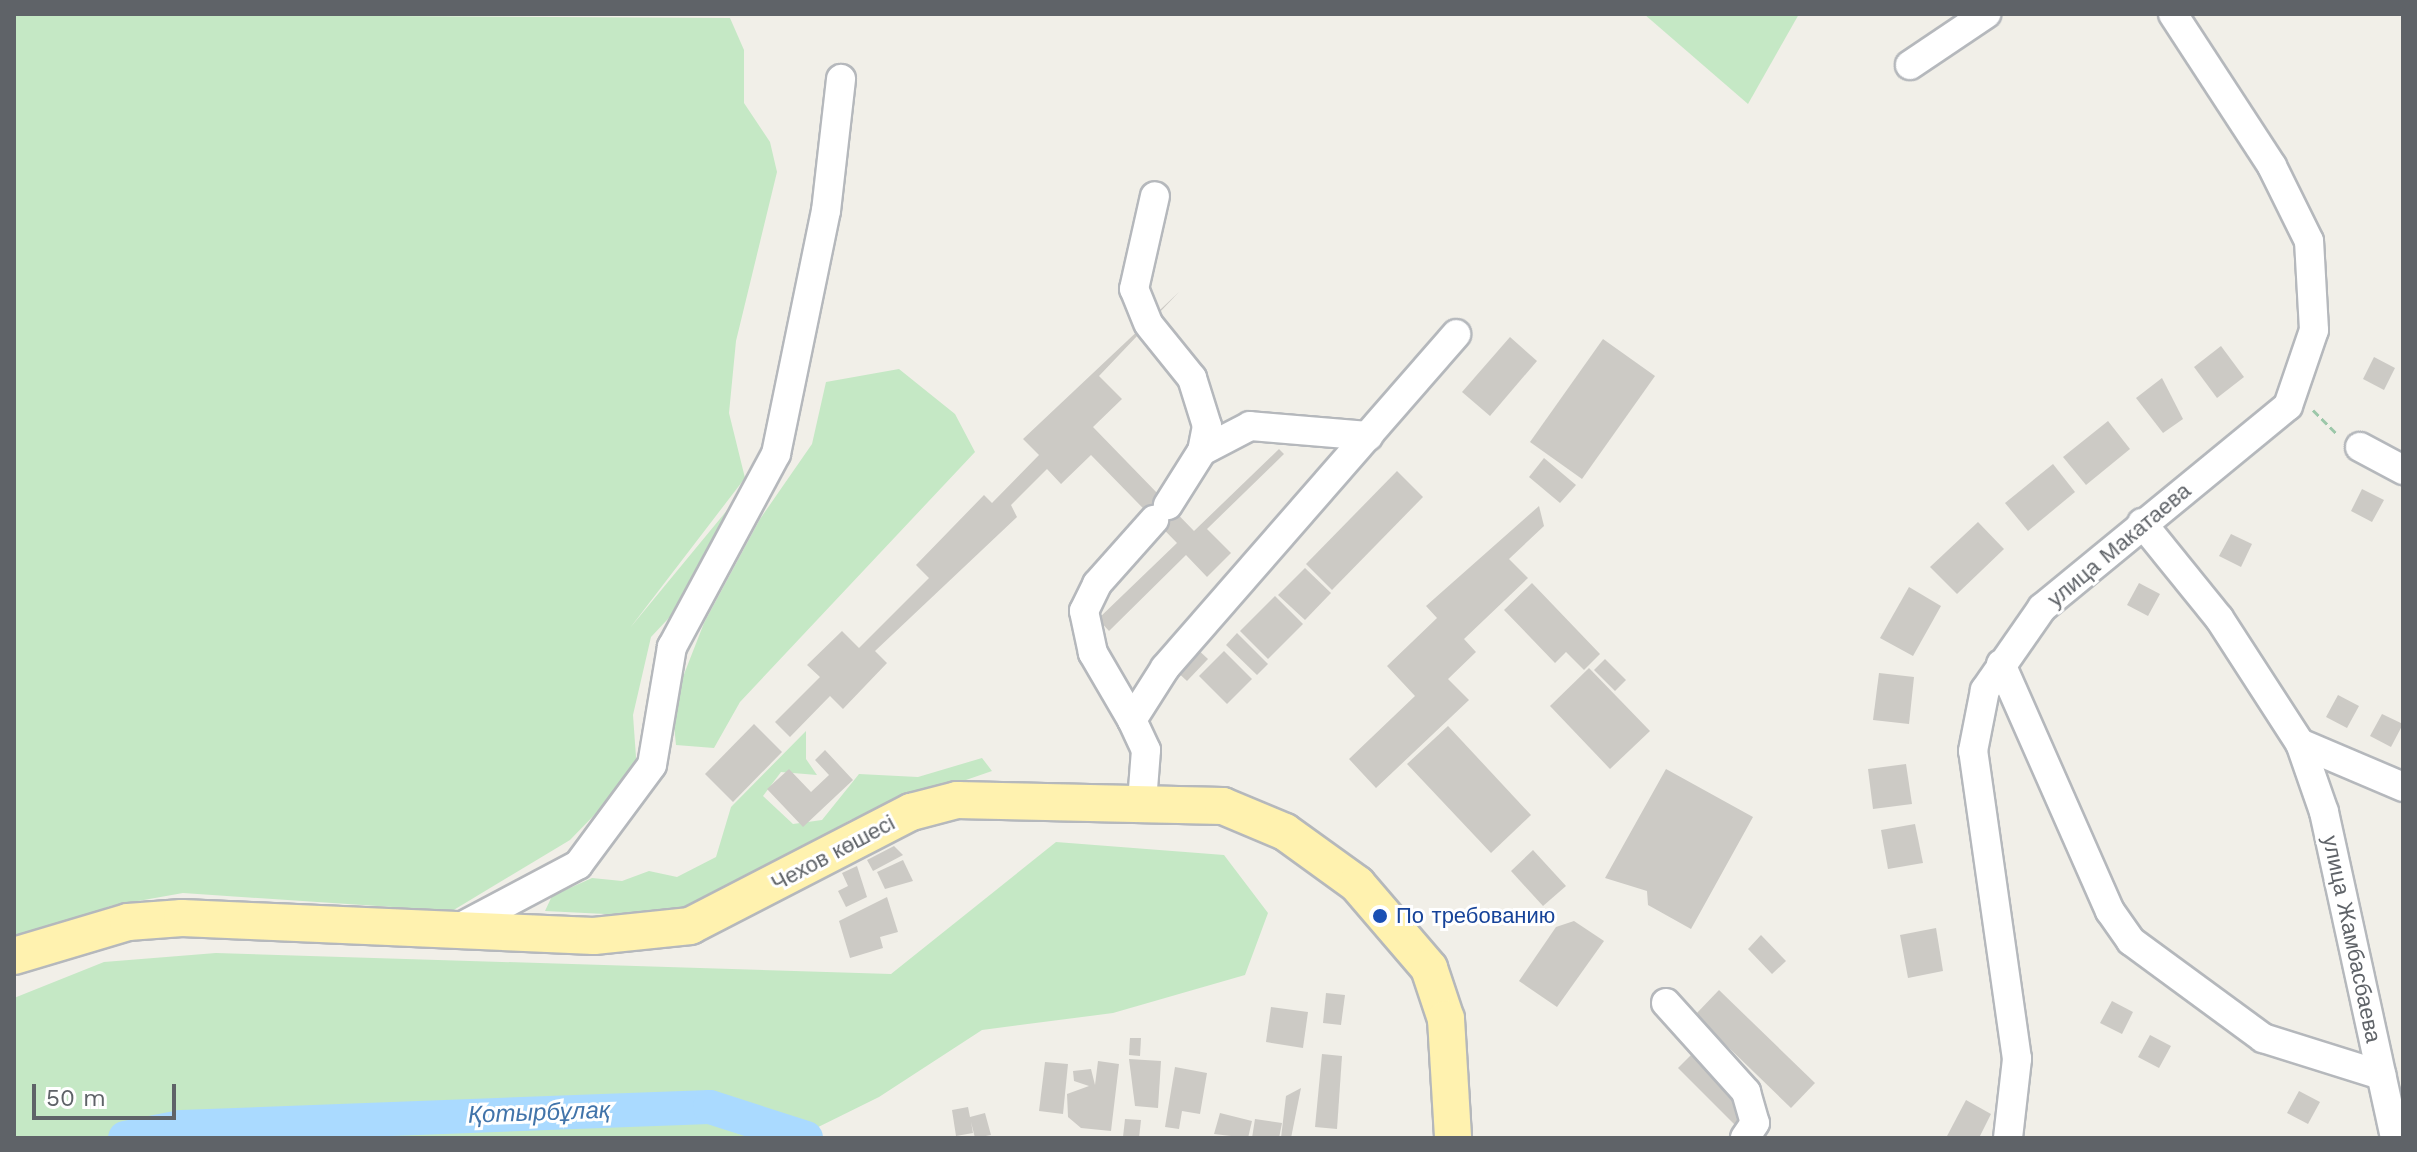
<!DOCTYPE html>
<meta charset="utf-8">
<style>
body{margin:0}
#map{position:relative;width:2417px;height:1152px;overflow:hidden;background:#f1efe8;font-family:"Work Sans",sans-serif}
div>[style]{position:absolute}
.green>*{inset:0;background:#c5e8c5}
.river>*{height:34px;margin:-17px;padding:0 17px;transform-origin:17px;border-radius:17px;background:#aadaff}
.building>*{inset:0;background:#cccac5}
.path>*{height:3px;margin-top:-1.5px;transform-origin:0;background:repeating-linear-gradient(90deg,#9cc7a9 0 8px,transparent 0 12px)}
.roads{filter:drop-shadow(2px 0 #b5b8bc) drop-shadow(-2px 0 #b5b8bc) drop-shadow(0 2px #b5b8bc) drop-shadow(0 -2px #b5b8bc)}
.minor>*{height:28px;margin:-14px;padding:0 14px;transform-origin:14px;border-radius:14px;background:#fff}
.major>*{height:36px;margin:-18px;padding:0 18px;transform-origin:18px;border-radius:18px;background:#fff2af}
.dots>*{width:22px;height:22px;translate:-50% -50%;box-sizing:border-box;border:4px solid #fff;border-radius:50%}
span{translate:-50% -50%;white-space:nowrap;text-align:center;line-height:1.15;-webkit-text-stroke:6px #fff;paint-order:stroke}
.street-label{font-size:22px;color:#5f6368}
.transit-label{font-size:22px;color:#164399}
.left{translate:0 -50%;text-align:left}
.water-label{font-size:24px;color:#4174aa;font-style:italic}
.frame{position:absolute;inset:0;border:16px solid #5f6368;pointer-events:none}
.scale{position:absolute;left:32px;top:1084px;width:144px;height:36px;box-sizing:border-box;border:4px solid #5f6368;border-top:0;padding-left:10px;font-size:24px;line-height:28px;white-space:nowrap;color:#5f6368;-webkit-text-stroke:6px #fff;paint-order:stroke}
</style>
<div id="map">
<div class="green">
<div style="clip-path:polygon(14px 14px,730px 18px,744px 50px,744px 103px,770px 142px,777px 172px,736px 341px,729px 413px,745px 478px,630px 628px,752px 480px,682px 604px,651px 637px,633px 715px,637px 771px,570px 840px,452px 911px,183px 893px,110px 906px,14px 942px)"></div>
<div style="clip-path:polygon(1644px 14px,1799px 14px,1748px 104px)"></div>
<div style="clip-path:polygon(899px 369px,955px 414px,975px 452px,740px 702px,714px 748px,676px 745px,672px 705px,704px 623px,760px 519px,812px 444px,826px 382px)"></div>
<div style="clip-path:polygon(806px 731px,806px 759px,817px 775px,781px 772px,763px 796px,793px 824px,822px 820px,859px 774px,918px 777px,982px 758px,992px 771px,850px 820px,708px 905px,625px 915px,545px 911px,552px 896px,592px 878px,622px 881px,649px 871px,677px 877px,716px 857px,731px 807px)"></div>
<div style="clip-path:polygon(1056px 842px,1224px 855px,1268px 913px,1245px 975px,1113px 1013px,982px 1030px,879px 1097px,796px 1138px,14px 1138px,14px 998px,104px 962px,216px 953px,891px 974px)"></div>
</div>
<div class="river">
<div style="left:125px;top:1138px;width:57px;rotate:-11.1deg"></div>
<div style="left:181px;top:1127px;width:529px;rotate:-2.17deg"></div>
<div style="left:710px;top:1107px;width:101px;rotate:17.9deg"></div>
</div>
<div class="building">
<div style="clip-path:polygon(1179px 292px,1099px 376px,1122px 399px,1093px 427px,1194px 531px,1279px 449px,1284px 454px,1207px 529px,1231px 553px,1207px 577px,1186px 555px,1109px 631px,1098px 619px,1177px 543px,1091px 455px,1061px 484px,1047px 469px,1011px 505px,1017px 517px,875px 651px,887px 663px,843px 709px,830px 696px,790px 737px,775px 722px,820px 677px,807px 665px,842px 631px,859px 648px,929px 578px,916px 565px,984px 495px,992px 503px,1039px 455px,1023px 439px)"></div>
<div style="clip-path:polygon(1510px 337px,1537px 361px,1490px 416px,1462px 392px)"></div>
<div style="clip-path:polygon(1603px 339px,1655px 376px,1582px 479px,1530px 442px)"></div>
<div style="clip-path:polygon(2221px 346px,2244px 377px,2217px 398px,2194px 367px)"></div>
<div style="clip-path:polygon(2374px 357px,2395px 368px,2384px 390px,2363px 379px)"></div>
<div style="clip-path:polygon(2162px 378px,2183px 419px,2163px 433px,2136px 398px)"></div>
<div style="clip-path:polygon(2108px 421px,2130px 449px,2086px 485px,2063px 457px)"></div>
<div style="clip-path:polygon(1544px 458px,1576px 485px,1560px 503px,1529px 477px)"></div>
<div style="clip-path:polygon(2053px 464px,2075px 492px,2028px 531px,2005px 503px)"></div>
<div style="clip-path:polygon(1397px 471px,1423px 497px,1332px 590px,1306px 564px)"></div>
<div style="clip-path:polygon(2362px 489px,2384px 500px,2372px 522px,2351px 511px)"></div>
<div style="clip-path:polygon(1539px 506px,1544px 526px,1509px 559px,1528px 578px,1464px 639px,1476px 652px,1448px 679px,1469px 700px,1376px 788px,1349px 759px,1415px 696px,1387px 666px,1437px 618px,1426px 606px)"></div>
<div style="clip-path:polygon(1978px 522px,2004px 549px,1957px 594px,1930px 567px)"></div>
<div style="clip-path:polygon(2231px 534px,2252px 544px,2241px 567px,2219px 556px)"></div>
<div style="clip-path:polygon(1305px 568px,1331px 593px,1305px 620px,1278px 595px)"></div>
<div style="clip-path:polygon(1532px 583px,1600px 654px,1584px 670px,1566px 652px,1555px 663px,1504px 610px)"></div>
<div style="clip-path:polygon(2139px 583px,2160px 594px,2148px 616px,2127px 605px)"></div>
<div style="clip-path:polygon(1909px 587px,1941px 606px,1913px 656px,1880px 638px)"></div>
<div style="clip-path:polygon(1275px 596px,1303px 624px,1268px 659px,1240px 631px)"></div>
<div style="clip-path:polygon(1237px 633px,1268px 664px,1257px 675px,1226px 645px)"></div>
<div style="clip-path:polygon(1195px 647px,1208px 659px,1187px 681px,1174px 669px)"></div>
<div style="clip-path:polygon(1224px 651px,1252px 679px,1227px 704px,1199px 676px)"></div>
<div style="clip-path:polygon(1605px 659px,1626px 680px,1615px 691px,1594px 670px)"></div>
<div style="clip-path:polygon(1589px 668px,1650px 731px,1610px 769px,1550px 706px)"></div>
<div style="clip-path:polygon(1879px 673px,1914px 677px,1909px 724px,1873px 720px)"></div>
<div style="clip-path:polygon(2338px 695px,2359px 706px,2347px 728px,2326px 717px)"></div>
<div style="clip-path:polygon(2382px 714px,2403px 724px,2391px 747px,2370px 736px)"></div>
<div style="clip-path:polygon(754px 724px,782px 752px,733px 802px,705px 774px)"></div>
<div style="clip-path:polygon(1448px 726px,1531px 815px,1491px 853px,1407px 764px)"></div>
<div style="clip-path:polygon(825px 750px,853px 780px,803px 827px,767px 789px,789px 769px,811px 792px,829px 775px,815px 760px)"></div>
<div style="clip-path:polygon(1906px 764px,1912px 804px,1873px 809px,1868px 769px)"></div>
<div style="clip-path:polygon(1666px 769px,1753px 817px,1691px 929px,1648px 905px,1647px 891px,1605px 878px)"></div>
<div style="clip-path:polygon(1915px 824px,1923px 863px,1888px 869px,1881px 830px)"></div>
<div style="clip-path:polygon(894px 846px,903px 855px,873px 871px,867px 860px)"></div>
<div style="clip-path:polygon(1533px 850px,1566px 886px,1543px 906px,1511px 871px)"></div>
<div style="clip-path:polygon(903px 860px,913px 881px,885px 889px,877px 872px)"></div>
<div style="clip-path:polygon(857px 866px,867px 897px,846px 907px,838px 891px,848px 886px,842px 873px)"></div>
<div style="clip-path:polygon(887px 897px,898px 932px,880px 937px,883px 948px,850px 958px,839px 921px)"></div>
<div style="clip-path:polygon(1574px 921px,1604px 941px,1557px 1007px,1519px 981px,1556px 927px)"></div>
<div style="clip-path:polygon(1936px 928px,1943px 971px,1908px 978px,1900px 935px)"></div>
<div style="clip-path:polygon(1761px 935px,1786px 961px,1772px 974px,1748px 949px)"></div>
<div style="clip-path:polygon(1719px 990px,1815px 1083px,1791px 1108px,1695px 1015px)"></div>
<div style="clip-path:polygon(1326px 993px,1345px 995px,1341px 1025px,1323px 1023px)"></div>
<div style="clip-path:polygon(2112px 1001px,2133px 1012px,2122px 1034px,2100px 1023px)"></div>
<div style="clip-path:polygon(1271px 1007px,1308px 1012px,1303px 1048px,1266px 1042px)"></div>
<div style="clip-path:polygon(2150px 1035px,2171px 1046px,2159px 1068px,2138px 1057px)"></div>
<div style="clip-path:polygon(1130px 1038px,1141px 1038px,1140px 1056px,1129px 1055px)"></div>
<div style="clip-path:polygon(1322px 1054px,1342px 1056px,1337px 1129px,1315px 1127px)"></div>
<div style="clip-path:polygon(1691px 1055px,1748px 1113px,1736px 1126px,1678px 1068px)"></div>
<div style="clip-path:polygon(1129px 1059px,1161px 1061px,1158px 1108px,1135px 1106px)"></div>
<div style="clip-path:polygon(1098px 1061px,1119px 1064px,1111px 1131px,1081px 1128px,1068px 1117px,1067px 1094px,1089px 1086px,1074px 1081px,1073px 1071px,1091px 1069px,1095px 1085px)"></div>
<div style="clip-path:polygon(1045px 1062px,1068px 1064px,1063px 1114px,1039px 1111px)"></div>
<div style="clip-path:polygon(1175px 1067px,1207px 1073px,1200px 1114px,1182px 1111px,1179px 1129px,1165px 1127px)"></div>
<div style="clip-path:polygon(1301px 1088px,1291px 1138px,1281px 1138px,1286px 1096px)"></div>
<div style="clip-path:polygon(2299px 1091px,2320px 1102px,2308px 1124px,2287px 1113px)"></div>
<div style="clip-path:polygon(1966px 1100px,1991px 1114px,1979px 1138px,1946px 1138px)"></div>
<div style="clip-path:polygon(968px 1107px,970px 1117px,985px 1113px,991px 1135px,975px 1138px,971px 1122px,973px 1133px,956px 1136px,952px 1110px)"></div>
<div style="clip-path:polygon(1220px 1113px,1252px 1121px,1248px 1138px,1214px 1134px)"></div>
<div style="clip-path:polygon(1125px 1119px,1141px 1120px,1139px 1138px,1123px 1137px)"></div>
<div style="clip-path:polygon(1255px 1119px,1282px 1123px,1279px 1138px,1252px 1138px)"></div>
</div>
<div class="path">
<div style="left:2313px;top:410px;width:35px;rotate:45deg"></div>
</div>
<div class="roads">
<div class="minor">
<div style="left:1910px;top:65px;width:92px;rotate:-33.9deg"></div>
<div style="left:1148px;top:323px;width:37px;rotate:-112deg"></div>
<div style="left:1134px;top:289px;width:95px;rotate:-77.3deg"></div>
<div style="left:1150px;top:326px;width:67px;rotate:51.1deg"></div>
<div style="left:1192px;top:378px;width:50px;rotate:72.6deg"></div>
<div style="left:1207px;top:426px;width:25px;rotate:101deg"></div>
<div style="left:1202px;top:451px;width:64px;rotate:122.2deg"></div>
<div style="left:2360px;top:447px;width:49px;rotate:28.1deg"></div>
<div style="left:1202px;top:451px;width:54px;rotate:-27.5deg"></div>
<div style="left:1250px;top:426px;width:119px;rotate:4.8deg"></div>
<div style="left:2142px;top:523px;width:122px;rotate:51deg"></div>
<div style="left:2219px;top:618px;width:149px;rotate:57.1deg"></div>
<div style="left:2300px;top:743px;width:73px;rotate:70.8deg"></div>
<div style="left:2324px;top:812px;width:334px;rotate:77.7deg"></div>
<div style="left:2001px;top:664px;width:270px;rotate:66.2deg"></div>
<div style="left:2110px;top:911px;width:37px;rotate:55deg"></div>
<div style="left:2131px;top:941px;width:164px;rotate:36.3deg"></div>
<div style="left:2263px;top:1038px;width:124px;rotate:17.4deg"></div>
<div style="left:1132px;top:720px;width:78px;rotate:-120.2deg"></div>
<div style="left:1093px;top:653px;width:43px;rotate:-102.1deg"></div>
<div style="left:1084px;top:611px;width:30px;rotate:-64deg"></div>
<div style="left:1097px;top:584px;width:86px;rotate:-48.3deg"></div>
<div style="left:2300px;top:743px;width:112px;rotate:23.1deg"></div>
<div style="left:1142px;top:802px;width:52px;rotate:-85.6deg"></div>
<div style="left:1146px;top:750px;width:33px;rotate:-115deg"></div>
<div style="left:1132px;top:720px;width:62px;rotate:-57.6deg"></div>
<div style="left:1165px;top:668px;width:443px;rotate:-48.9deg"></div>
<div style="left:455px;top:930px;width:139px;rotate:-27.9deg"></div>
<div style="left:578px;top:865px;width:124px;rotate:-53.5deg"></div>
<div style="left:652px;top:765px;width:120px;rotate:-80.4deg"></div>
<div style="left:672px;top:647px;width:219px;rotate:-61.7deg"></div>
<div style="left:776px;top:454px;width:248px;rotate:-78.4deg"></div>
<div style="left:826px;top:211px;width:133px;rotate:-83.5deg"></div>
<div style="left:1666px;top:1003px;width:120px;rotate:48deg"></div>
<div style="left:1746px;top:1092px;width:32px;rotate:74deg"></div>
<div style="left:1755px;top:1123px;width:18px;rotate:124deg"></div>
<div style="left:2008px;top:1138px;width:80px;rotate:-83.5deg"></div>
<div style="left:2017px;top:1059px;width:311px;rotate:-98.1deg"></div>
<div style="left:1973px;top:751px;width:62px;rotate:-78.9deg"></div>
<div style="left:1985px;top:690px;width:100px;rotate:-55.2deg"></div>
<div style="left:2042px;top:608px;width:318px;rotate:-39.4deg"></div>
<div style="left:2288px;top:406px;width:80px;rotate:-71.1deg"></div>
<div style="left:2314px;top:330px;width:89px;rotate:-93.2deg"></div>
<div style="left:2309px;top:241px;width:84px;rotate:-116.3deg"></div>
<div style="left:2272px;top:166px;width:181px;rotate:-123.1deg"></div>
</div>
<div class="major">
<div style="left:14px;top:956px;width:119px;rotate:-16.6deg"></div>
<div style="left:128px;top:922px;width:54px;rotate:-4.2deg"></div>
<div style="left:182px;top:918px;width:412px;rotate:2.5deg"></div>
<div style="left:594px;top:936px;width:97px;rotate:-5.9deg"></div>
<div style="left:690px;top:926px;width:249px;rotate:-27.3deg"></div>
<div style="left:911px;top:812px;width:48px;rotate:-14.6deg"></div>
<div style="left:957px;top:800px;width:266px;rotate:1.3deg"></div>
<div style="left:1223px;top:806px;width:67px;rotate:22.8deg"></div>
<div style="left:1285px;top:832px;width:89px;rotate:35.8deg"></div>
<div style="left:1357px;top:884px;width:111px;rotate:49.4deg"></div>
<div style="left:1429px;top:968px;width:54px;rotate:71.6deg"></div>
<div style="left:1446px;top:1019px;width:119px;rotate:86.6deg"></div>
</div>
</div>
<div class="dots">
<div style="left:1380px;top:916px;background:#1a4fb4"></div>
</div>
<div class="street-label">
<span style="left:2119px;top:545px;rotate:-40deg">улица Макатаева</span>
<span style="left:833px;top:853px;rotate:-28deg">Чехов көшесі</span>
<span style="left:2352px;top:939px;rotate:78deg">улица Жамбасбаева</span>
</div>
<div class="transit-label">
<span class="left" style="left:1396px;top:916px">По требованию</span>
</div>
<div class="water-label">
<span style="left:539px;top:1113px;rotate:-2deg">Қотырбұлақ</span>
</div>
<div class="frame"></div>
<div class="scale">50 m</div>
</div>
